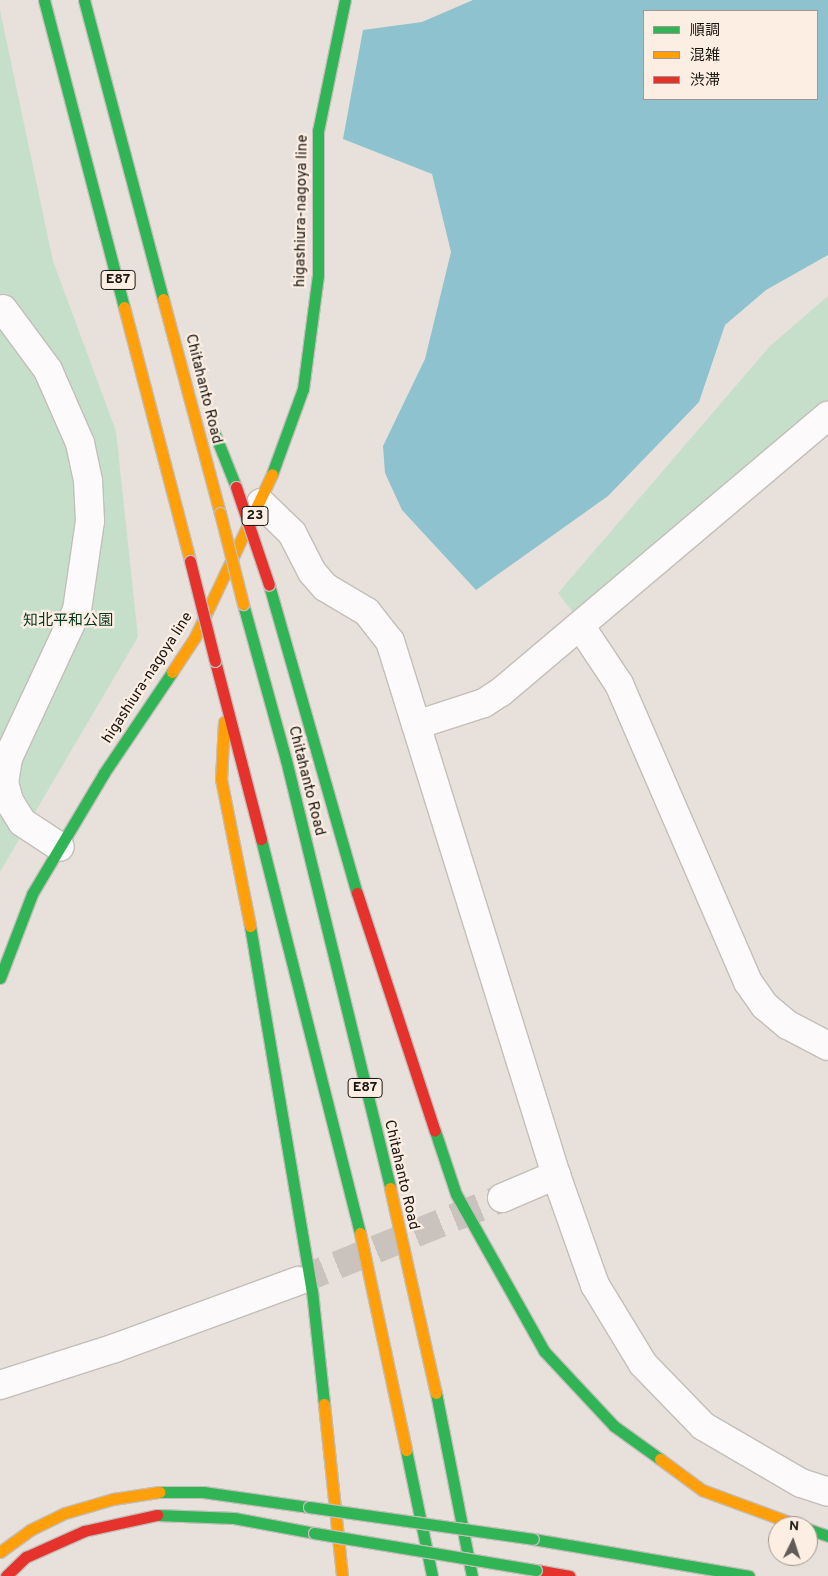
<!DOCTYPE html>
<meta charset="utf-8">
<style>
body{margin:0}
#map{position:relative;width:828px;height:1576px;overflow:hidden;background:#e8e1db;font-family:Overpass,"Noto Sans JP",sans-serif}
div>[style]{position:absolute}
.green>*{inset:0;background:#c6dfcb}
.water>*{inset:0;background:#8dc2ce}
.street-tunnel>*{height:28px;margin-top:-14px;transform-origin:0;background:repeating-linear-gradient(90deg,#c9c2bd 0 28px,transparent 0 42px)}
.roads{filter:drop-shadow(1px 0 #c3beb9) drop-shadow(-1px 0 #c3beb9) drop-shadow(0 1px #c3beb9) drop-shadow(0 -1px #c3beb9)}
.street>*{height:28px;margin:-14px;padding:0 14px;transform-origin:14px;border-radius:14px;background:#fcfafa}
.fast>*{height:11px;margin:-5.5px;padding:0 5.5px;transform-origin:5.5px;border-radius:5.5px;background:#30b455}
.slow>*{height:11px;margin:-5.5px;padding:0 5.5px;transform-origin:5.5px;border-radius:5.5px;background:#ff9f0a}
.jam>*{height:11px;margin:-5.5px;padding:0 5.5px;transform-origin:5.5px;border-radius:5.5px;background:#e5322d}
.bridges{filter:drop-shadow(1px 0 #c3beb9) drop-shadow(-1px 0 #c3beb9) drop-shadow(0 1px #c3beb9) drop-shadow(0 -1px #c3beb9)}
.fast-bridge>*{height:11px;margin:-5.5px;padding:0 5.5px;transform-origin:5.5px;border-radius:5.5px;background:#30b455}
.slow-bridge>*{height:11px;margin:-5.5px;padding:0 5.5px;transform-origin:5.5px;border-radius:5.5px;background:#ff9f0a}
.jam-bridge>*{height:11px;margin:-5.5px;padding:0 5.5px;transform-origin:5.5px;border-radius:5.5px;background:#e5322d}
span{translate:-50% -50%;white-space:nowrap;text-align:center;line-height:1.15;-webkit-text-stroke:4.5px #fceee2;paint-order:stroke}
.shield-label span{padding:1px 4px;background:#fceee2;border:1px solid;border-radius:4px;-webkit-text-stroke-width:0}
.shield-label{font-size:14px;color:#191511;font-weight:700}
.street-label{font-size:15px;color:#191511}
.park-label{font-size:15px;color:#02361f}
.legend{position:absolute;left:643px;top:10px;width:175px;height:90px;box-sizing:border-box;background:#fceee2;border:1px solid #a1978e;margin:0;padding:6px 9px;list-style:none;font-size:15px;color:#191511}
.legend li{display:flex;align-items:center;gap:10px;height:25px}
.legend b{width:25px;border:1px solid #a1978e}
.north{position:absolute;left:768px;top:1516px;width:50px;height:50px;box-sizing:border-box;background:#fceee2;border:1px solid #a1978e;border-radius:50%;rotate:4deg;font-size:14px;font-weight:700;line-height:20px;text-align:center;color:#191511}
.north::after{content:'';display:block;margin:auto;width:18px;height:22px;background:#615c58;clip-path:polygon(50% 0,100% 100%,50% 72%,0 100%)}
</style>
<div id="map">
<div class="green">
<div style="clip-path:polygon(0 10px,53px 261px,116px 431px,138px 637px,0 872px)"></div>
<div style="clip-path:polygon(828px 296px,828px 400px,574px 614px,558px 593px,770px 346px)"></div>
</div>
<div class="water">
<div style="clip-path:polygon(evenodd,473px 0,828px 0,828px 255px,766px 290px,725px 325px,699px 402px,608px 496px,476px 590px,402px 510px,385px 473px,383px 446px,425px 359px,451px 252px,432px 174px,343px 139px,363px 30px,422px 22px,473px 0,644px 11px,817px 11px,817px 99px,644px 99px,644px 11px)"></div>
</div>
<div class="street-tunnel">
<div style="left:298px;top:1281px;width:220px;rotate:-22.1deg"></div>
</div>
<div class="roads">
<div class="street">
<div style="left:3px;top:309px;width:76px;rotate:53.6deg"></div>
<div style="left:48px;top:370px;width:80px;rotate:66.3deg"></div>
<div style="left:80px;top:443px;width:39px;rotate:78deg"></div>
<div style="left:88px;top:481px;width:40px;rotate:87.1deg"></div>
<div style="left:90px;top:521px;width:90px;rotate:98.3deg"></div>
<div style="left:77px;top:610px;width:163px;rotate:115deg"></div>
<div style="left:8px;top:758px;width:24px;rotate:99deg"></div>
<div style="left:4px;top:782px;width:20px;rotate:75deg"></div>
<div style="left:9px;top:801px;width:25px;rotate:58deg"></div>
<div style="left:22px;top:822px;width:45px;rotate:33.3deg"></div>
<div style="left:261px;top:503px;width:43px;rotate:44.1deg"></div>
<div style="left:292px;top:533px;width:44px;rotate:62.9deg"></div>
<div style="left:312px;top:572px;width:20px;rotate:49deg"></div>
<div style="left:325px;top:587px;width:49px;rotate:30.8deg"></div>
<div style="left:367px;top:612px;width:37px;rotate:52deg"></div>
<div style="left:390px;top:641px;width:559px;rotate:72.73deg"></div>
<div style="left:556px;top:1175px;width:117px;rotate:70.5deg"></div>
<div style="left:595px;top:1285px;width:92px;rotate:58.7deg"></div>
<div style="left:643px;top:1364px;width:86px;rotate:45.9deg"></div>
<div style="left:703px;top:1426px;width:113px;rotate:30.2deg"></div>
<div style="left:801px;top:1483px;width:28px;rotate:18deg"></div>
<div style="left:581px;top:627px;width:69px;rotate:56.3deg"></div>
<div style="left:619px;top:684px;width:325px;rotate:66.6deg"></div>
<div style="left:748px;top:982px;width:29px;rotate:55deg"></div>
<div style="left:765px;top:1006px;width:30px;rotate:40deg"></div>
<div style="left:788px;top:1025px;width:45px;rotate:27.7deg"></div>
<div style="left:416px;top:725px;width:71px;rotate:-17.9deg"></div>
<div style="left:484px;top:703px;width:20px;rotate:-33deg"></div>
<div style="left:501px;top:692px;width:428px;rotate:-40.2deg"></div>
<div style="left:502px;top:1198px;width:59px;rotate:-23.1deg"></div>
<div style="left:0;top:1385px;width:121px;rotate:-17.8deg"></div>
<div style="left:115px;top:1348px;width:195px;rotate:-20.1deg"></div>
</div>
<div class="fast">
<div style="left:44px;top:0;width:317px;rotate:75.4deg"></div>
<div style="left:84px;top:0;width:309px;rotate:75.2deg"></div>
<div style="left:214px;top:432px;width:59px;rotate:68.2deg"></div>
<div style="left:272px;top:474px;width:90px;rotate:-70deg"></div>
<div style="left:303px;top:389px;width:115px;rotate:-82.5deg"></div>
<div style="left:318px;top:275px;width:144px;rotate:-90deg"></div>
<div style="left:318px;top:131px;width:134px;rotate:-78.4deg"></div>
<div style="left:269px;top:585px;width:320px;rotate:74.1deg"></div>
<div style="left:243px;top:604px;width:162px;rotate:74.6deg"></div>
<div style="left:286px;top:760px;width:440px;rotate:76.3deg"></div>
<div style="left:261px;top:839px;width:406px;rotate:75.9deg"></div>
<div style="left:250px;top:926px;width:370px;rotate:80.4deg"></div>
<div style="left:312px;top:1291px;width:114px;rotate:83.9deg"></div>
<div style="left:0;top:978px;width:90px;rotate:-69.1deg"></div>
<div style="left:32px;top:894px;width:141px;rotate:-59.2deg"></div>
<div style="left:104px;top:773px;width:122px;rotate:-56deg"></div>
<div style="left:435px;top:1131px;width:66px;rotate:71.6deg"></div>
<div style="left:456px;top:1194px;width:180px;rotate:60.7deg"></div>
<div style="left:544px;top:1351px;width:103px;rotate:47deg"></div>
<div style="left:614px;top:1426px;width:57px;rotate:35.7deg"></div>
<div style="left:436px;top:1393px;width:187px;rotate:78.9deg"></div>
<div style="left:406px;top:1450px;width:129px;rotate:78.3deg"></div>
<div style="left:159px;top:1492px;width:44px"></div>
<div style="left:203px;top:1492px;width:107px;rotate:8.1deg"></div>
<div style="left:157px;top:1515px;width:77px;rotate:2.2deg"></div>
<div style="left:234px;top:1518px;width:81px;rotate:10.6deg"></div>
<div style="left:808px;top:1529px;width:21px;rotate:19deg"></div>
<div style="left:533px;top:1539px;width:219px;rotate:9.7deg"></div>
</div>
<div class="slow">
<div style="left:163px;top:299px;width:221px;rotate:75.1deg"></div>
<div style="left:124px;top:307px;width:262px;rotate:75.4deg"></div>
<div style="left:172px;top:672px;width:42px;rotate:-56.7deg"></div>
<div style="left:195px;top:637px;width:180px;rotate:-64.7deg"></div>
<div style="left:224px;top:722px;width:57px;rotate:93deg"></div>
<div style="left:221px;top:779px;width:150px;rotate:78.8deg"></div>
<div style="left:390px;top:1188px;width:210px;rotate:77.4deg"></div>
<div style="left:360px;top:1233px;width:222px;rotate:78deg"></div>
<div style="left:324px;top:1404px;width:173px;rotate:84deg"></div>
<div style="left:660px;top:1459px;width:52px;rotate:36.4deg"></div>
<div style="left:702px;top:1490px;width:104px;rotate:20.2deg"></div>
<div style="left:0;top:1552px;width:37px;rotate:-36deg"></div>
<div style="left:30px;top:1530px;width:39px;rotate:-26deg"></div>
<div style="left:65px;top:1513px;width:50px;rotate:-16.3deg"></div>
<div style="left:113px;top:1499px;width:47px;rotate:-8.7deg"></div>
</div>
<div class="jam">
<div style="left:215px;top:661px;width:184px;rotate:75.5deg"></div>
<div style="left:357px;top:893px;width:250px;rotate:71.9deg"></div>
<div style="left:536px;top:1570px;width:34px;rotate:10deg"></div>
<div style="left:6px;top:1576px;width:28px;rotate:-44deg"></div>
<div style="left:26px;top:1557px;width:64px;rotate:-24.1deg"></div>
<div style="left:84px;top:1531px;width:75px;rotate:-12.4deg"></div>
</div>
</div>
<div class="bridges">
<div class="fast-bridge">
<div style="left:309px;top:1507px;width:226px;rotate:8.1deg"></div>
<div style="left:314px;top:1533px;width:225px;rotate:9.5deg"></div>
</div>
<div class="slow-bridge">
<div style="left:220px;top:513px;width:94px;rotate:75.8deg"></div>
</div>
<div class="jam-bridge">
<div style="left:236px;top:487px;width:103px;rotate:71.4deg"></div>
<div style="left:190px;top:561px;width:103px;rotate:76deg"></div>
</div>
</div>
<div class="shield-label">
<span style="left:118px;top:280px">E87</span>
<span style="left:255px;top:516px">23</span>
<span style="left:365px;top:1088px">E87</span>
</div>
<div class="street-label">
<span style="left:302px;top:211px;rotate:-89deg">higashiura-nagoya line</span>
<span style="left:203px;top:389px;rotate:76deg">Chitahanto Road</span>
<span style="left:148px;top:678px;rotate:-57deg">higashiura-nagoya line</span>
<span style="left:306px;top:781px;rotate:76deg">Chitahanto Road</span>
<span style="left:401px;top:1175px;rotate:77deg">Chitahanto Road</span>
</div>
<div class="park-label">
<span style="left:68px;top:622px">知北平和公園</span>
</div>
<ul class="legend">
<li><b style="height:6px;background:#30b455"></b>順調</li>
<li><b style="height:6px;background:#ff9f0a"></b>混雑</li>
<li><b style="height:6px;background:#e5322d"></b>渋滞</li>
</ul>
<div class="north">N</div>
</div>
